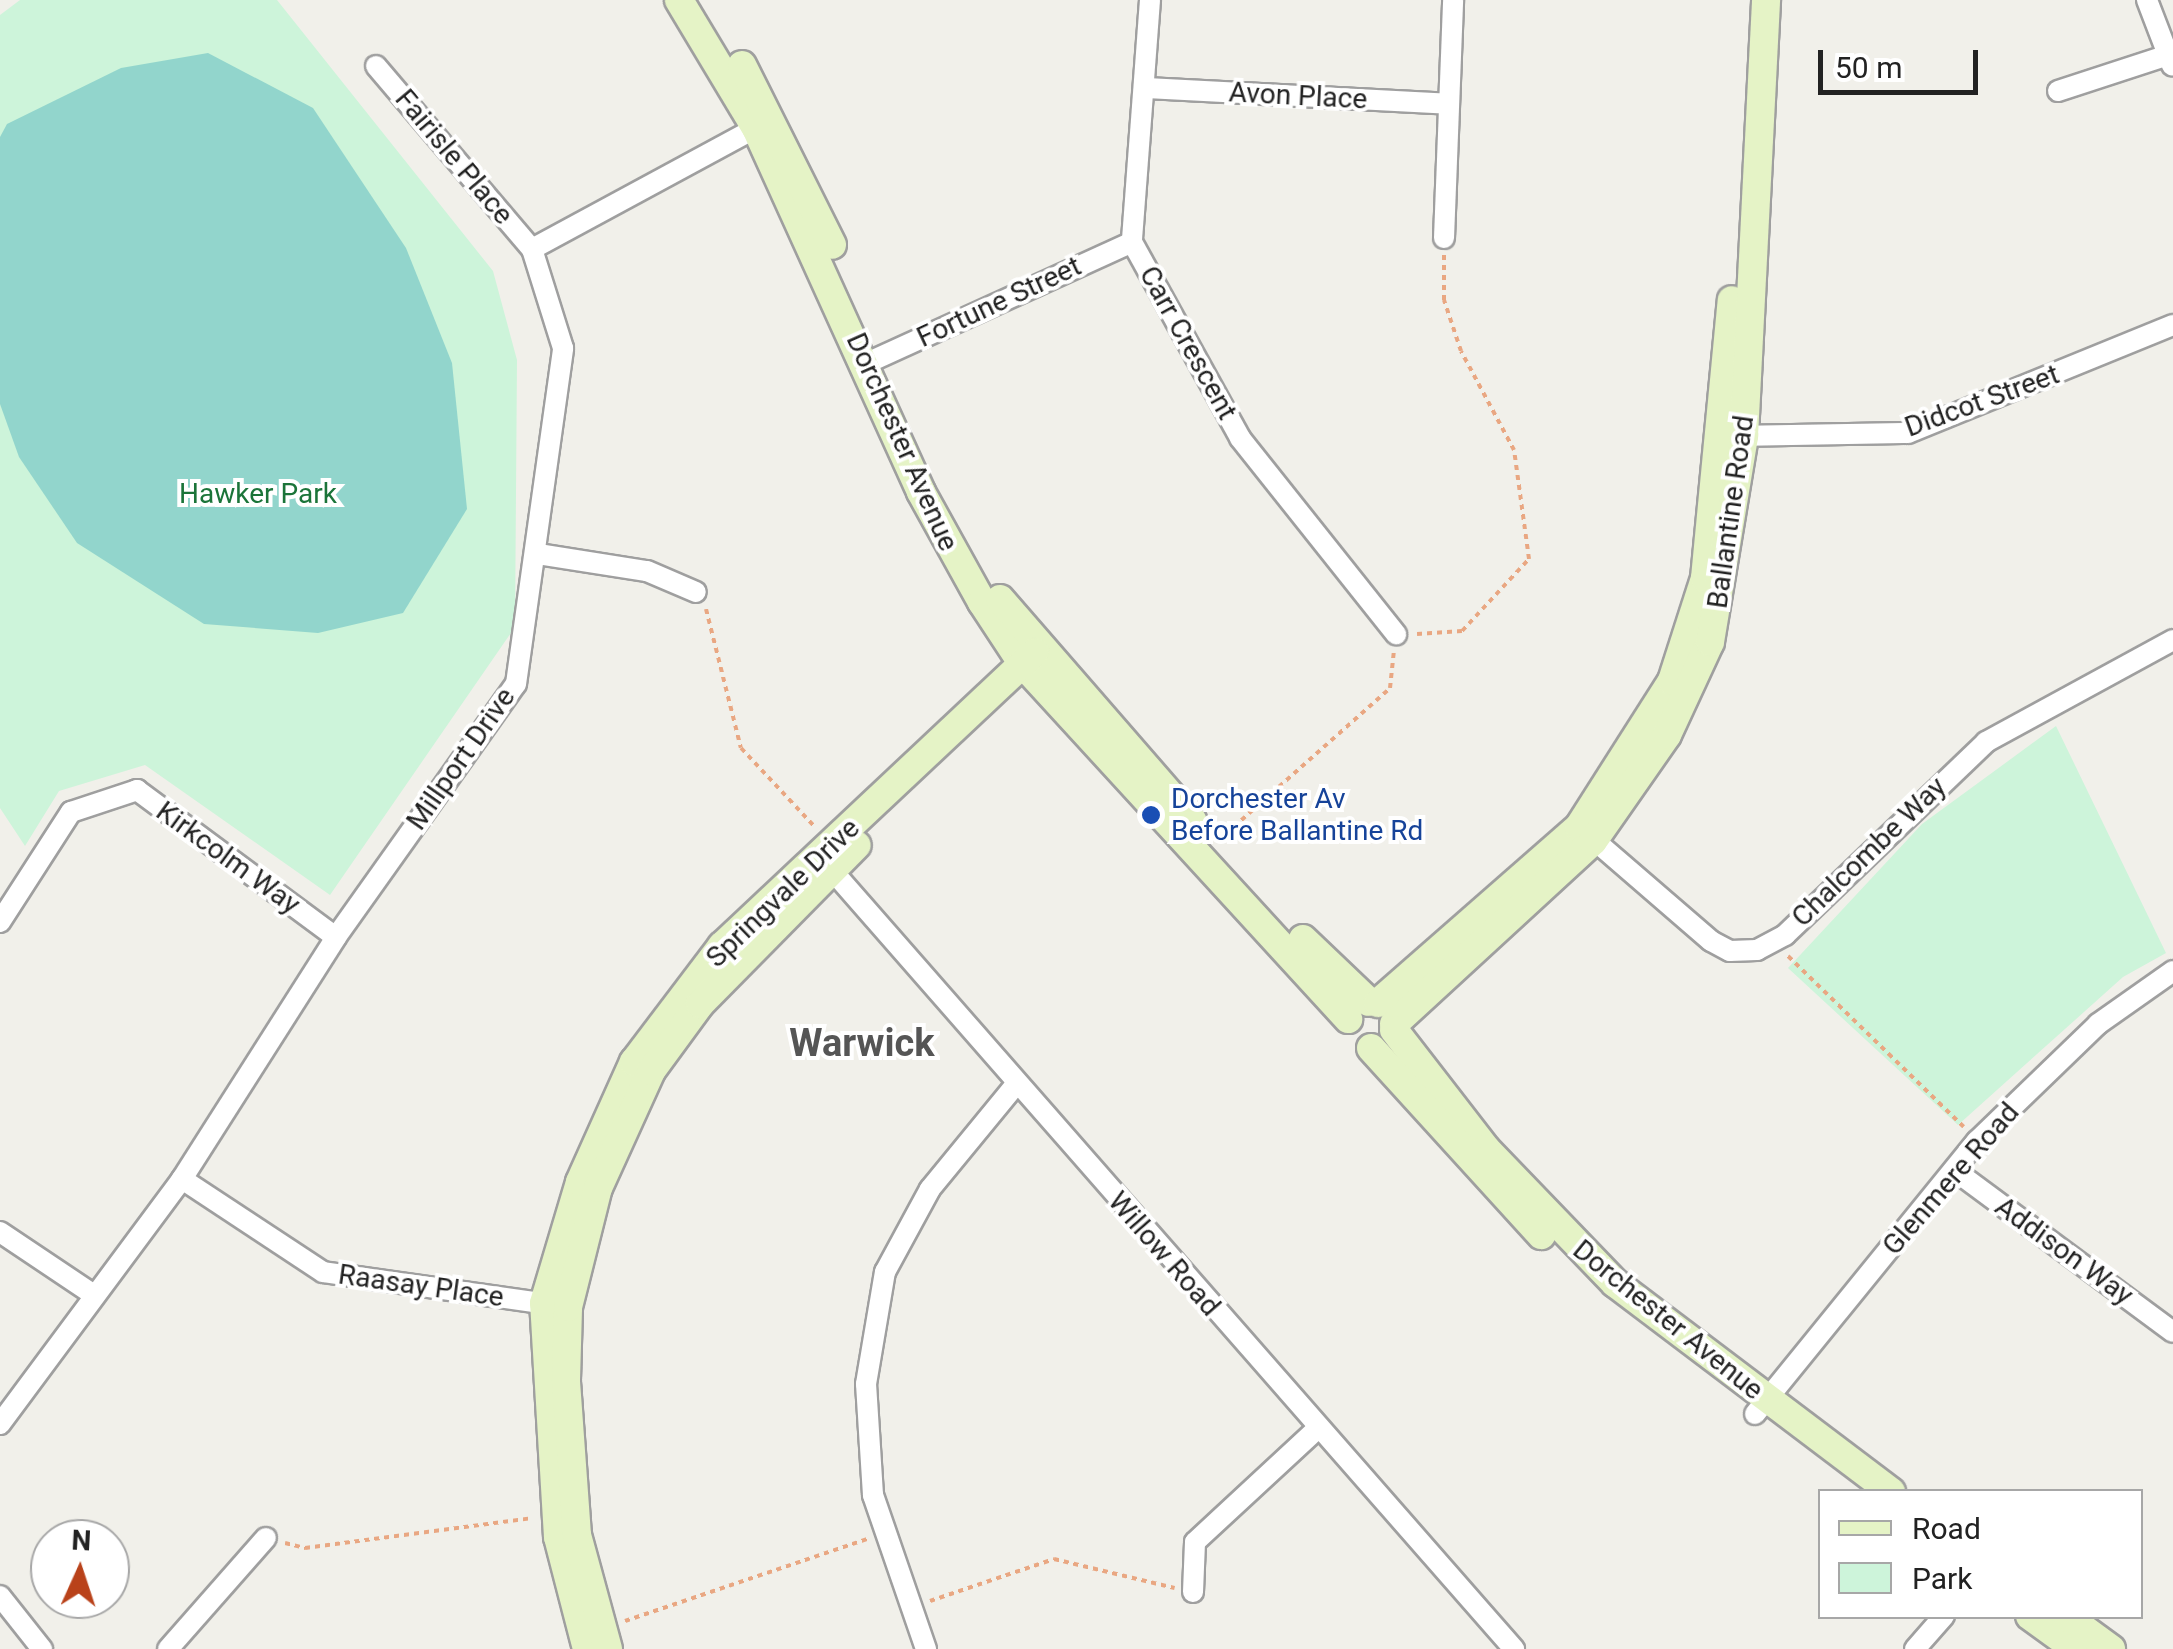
<!DOCTYPE html>
<style>
body{margin:0}
#map{position:relative;width:2173px;height:1649px;overflow:hidden;background:#f1f0ea;font-family:Roboto,sans-serif}
div>[style]{position:absolute}
.park>*{inset:0;background:#cdf4da}
.pitch>*{inset:0;background:#92d5cc}
.path>*{height:4px;margin-top:-2px;transform-origin:0;background:repeating-linear-gradient(90deg,#e9a782 0 5px,transparent 0 10px)}
.roads{filter:drop-shadow(2px 0 #9f9f9f) drop-shadow(-2px 0 #9f9f9f) drop-shadow(0 2px #9f9f9f) drop-shadow(0 -2px #9f9f9f)}
.street>*{height:20px;margin:-10px;padding:0 10px;transform-origin:10px;border-radius:10px;background:#fff}
.secondary>*{height:28px;margin:-14px;padding:0 14px;transform-origin:14px;border-radius:14px;background:#e5f3c6}
.dots>*{width:28px;height:28px;translate:-50% -50%;box-sizing:border-box;border:5px solid #fff;border-radius:50%}
span{translate:-50% -50%;white-space:nowrap;text-align:center;line-height:1.15;-webkit-text-stroke:8px #fff;paint-order:stroke}
.street-label{font-size:28px;color:#222}
.park-label{font-size:28px;color:#1b7439}
.transit-label{font-size:28px;color:#164399}
.left{translate:0 -50%;text-align:left}
.district-label{font-size:38px;color:#555;font-weight:700}
.legend{position:absolute;left:1818px;top:1489px;width:325px;height:130px;box-sizing:border-box;background:#fff;border:2px solid #a7a7a7;margin:0;padding:12px 18px;list-style:none;font-size:30px;color:#222}
.legend li{display:flex;align-items:center;gap:20px;height:50px}
.legend b{width:50px;border:2px solid #a7a7a7}
.north{position:absolute;left:30px;top:1519px;width:100px;height:100px;box-sizing:border-box;background:#fff;border:2px solid #a7a7a7;border-radius:50%;rotate:3deg;font-size:28px;font-weight:700;line-height:40px;text-align:center;color:#222}
.north::after{content:'';display:block;margin:auto;width:35px;height:45px;background:#b9421a;clip-path:polygon(50% 0,100% 100%,50% 72%,0 100%)}
.scale{position:absolute;left:1818px;top:50px;width:160px;height:45px;box-sizing:border-box;border:5px solid #222;border-top:0;padding-left:12px;font-size:30px;line-height:35px;white-space:nowrap;color:#222;-webkit-text-stroke:8px #fff;paint-order:stroke}
</style>
<div id="map">
<div class="park">
<div style="clip-path:polygon(20px 0,277px 0,493px 271px,517px 360px,515px 627px,330px 895px,145px 765px,59px 791px,25px 846px,0 808px,0 15px)"></div>
<div style="clip-path:polygon(2056px 726px,2166px 953px,2123px 977px,1958px 1125px,1788px 968px,1922px 824px)"></div>
</div>
<div class="pitch">
<div style="clip-path:polygon(208px 53px,313px 108px,406px 248px,452px 363px,467px 509px,403px 613px,318px 633px,204px 624px,77px 543px,19px 457px,0 404px,0 137px,7px 124px,121px 68px)"></div>
</div>
<div class="path">
<div style="left:706px;top:609px;width:143px;rotate:75.9deg"></div>
<div style="left:741px;top:748px;width:107px;rotate:46.9deg"></div>
<div style="left:1417px;top:634px;width:45px;rotate:-3.8deg"></div>
<div style="left:1462px;top:631px;width:98px;rotate:-47.1deg"></div>
<div style="left:1529px;top:559px;width:110px;rotate:-97.8deg"></div>
<div style="left:1514px;top:450px;width:112px;rotate:-118.2deg"></div>
<div style="left:1461px;top:351px;width:54px;rotate:-108.4deg"></div>
<div style="left:1444px;top:300px;width:45px;rotate:-90deg"></div>
<div style="left:1219px;top:840px;width:229px;rotate:-41.6deg"></div>
<div style="left:1390px;top:688px;width:36px;rotate:-84deg"></div>
<div style="left:1788px;top:956px;width:245px;rotate:44.2deg"></div>
<div style="left:285px;top:1543px;width:21px;rotate:14deg"></div>
<div style="left:305px;top:1548px;width:229px;rotate:-7.5deg"></div>
<div style="left:930px;top:1601px;width:131px;rotate:-18.7deg"></div>
<div style="left:1054px;top:1559px;width:124px;rotate:13.5deg"></div>
<div style="left:625px;top:1621px;width:256px;rotate:-18.7deg"></div>
</div>
<div class="roads">
<div class="street">
<div style="left:1150px;top:0;width:243px;rotate:94.3deg"></div>
<div style="left:1132px;top:242px;width:224px;rotate:61.1deg"></div>
<div style="left:1240px;top:438px;width:251px;rotate:51.5deg"></div>
<div style="left:2147px;top:0;width:70px;rotate:69deg"></div>
<div style="left:376px;top:66px;width:240px;rotate:49.6deg"></div>
<div style="left:1147px;top:88px;width:301px;rotate:3deg"></div>
<div style="left:2058px;top:91px;width:116px;rotate:-18.1deg"></div>
<div style="left:1444px;top:238px;width:238px;rotate:-87.8deg"></div>
<div style="left:867px;top:363px;width:291px;rotate:-24.5deg"></div>
<div style="left:1731px;top:436px;width:177px;rotate:-1deg"></div>
<div style="left:1908px;top:433px;width:286px;rotate:-22.2deg"></div>
<div style="left:538px;top:554px;width:110px;rotate:8.9deg"></div>
<div style="left:647px;top:571px;width:53px;rotate:23.2deg"></div>
<div style="left:1586px;top:833px;width:165px;rotate:40.8deg"></div>
<div style="left:1711px;top:941px;width:21px;rotate:28deg"></div>
<div style="left:1730px;top:951px;width:27px;rotate:-2deg"></div>
<div style="left:1757px;top:950px;width:32px;rotate:-28deg"></div>
<div style="left:1785px;top:935px;width:279px;rotate:-43.8deg"></div>
<div style="left:1986px;top:742px;width:213px;rotate:-28.6deg"></div>
<div style="left:823px;top:860px;width:1049px;rotate:48.79deg"></div>
<div style="left:0;top:922px;width:131px;rotate:-57.2deg"></div>
<div style="left:71px;top:812px;width:70px;rotate:-18.4deg"></div>
<div style="left:137px;top:790px;width:247px;rotate:36.5deg"></div>
<div style="left:1954px;top:1170px;width:272px;rotate:36.5deg"></div>
<div style="left:182px;top:1179px;width:169px;rotate:33.4deg"></div>
<div style="left:323px;top:1272px;width:233px;rotate:8.1deg"></div>
<div style="left:0;top:1232px;width:110px;rotate:33.8deg"></div>
<div style="left:1755px;top:1414px;width:352px;rotate:-50.9deg"></div>
<div style="left:1977px;top:1141px;width:168px;rotate:-44deg"></div>
<div style="left:2098px;top:1024px;width:92px;rotate:-35.2deg"></div>
<div style="left:0;top:1424px;width:305px;rotate:-53.4deg"></div>
<div style="left:182px;top:1179px;width:287px;rotate:-57.5deg"></div>
<div style="left:336px;top:937px;width:310px;rotate:-54.6deg"></div>
<div style="left:516px;top:684px;width:339px;rotate:-82deg"></div>
<div style="left:563px;top:348px;width:104px;rotate:-107.4deg"></div>
<div style="left:532px;top:249px;width:267px;rotate:-28.4deg"></div>
<div style="left:1193px;top:1592px;width:50px;rotate:-87.7deg"></div>
<div style="left:1195px;top:1542px;width:165px;rotate:-42.8deg"></div>
<div style="left:0;top:1596px;width:68px;rotate:51.6deg"></div>
<div style="left:168px;top:1649px;width:148px;rotate:-48.6deg"></div>
<div style="left:926px;top:1649px;width:163px;rotate:-109deg"></div>
<div style="left:873px;top:1495px;width:111px;rotate:-93.6deg"></div>
<div style="left:866px;top:1384px;width:114px;rotate:-80.4deg"></div>
<div style="left:885px;top:1272px;width:94px;rotate:-61.5deg"></div>
<div style="left:930px;top:1189px;width:137px;rotate:-50.6deg"></div>
<div style="left:1915px;top:1649px;width:44px;rotate:-48.7deg"></div>
</div>
<div class="secondary">
<div style="left:679px;top:0;width:149px;rotate:59deg"></div>
<div style="left:756px;top:128px;width:400px;rotate:65.6deg"></div>
<div style="left:921px;top:492px;width:126px;rotate:61deg"></div>
<div style="left:982px;top:602px;width:73px;rotate:56.7deg"></div>
<div style="left:1022px;top:663px;width:483px;rotate:47.5deg"></div>
<div style="left:742px;top:65px;width:201px;rotate:63.4deg"></div>
<div style="left:1000px;top:599px;width:293px;rotate:49deg"></div>
<div style="left:1303px;top:939px;width:91px;rotate:43.7deg"></div>
<div style="left:1378px;top:1003px;width:267px;rotate:-41.2deg"></div>
<div style="left:1579px;top:827px;width:173px;rotate:-57.5deg"></div>
<div style="left:1672px;top:681px;width:108px;rotate:-72.2deg"></div>
<div style="left:1705px;top:578px;width:279px;rotate:-84.5deg"></div>
<div style="left:1394px;top:1024px;width:270px;rotate:-42.6deg"></div>
<div style="left:1593px;top:841px;width:129px;rotate:-55.1deg"></div>
<div style="left:1667px;top:735px;width:102px;rotate:-65.2deg"></div>
<div style="left:1710px;top:642px;width:209px;rotate:-80.6deg"></div>
<div style="left:1744px;top:436px;width:437px;rotate:-87.1deg"></div>
<div style="left:1394px;top:1030px;width:150px;rotate:52.3deg"></div>
<div style="left:1486px;top:1149px;width:186px;rotate:46.1deg"></div>
<div style="left:1615px;top:1283px;width:346px;rotate:37.1deg"></div>
<div style="left:1371px;top:1048px;width:253px;rotate:47.7deg"></div>
<div style="left:2030px;top:1616px;width:57px;rotate:35.7deg"></div>
<div style="left:2066px;top:1616px;width:56px;rotate:36.3deg"></div>
<div style="left:587px;top:1649px;width:116px;rotate:-104.5deg"></div>
<div style="left:558px;top:1537px;width:234px;rotate:-93.4deg"></div>
<div style="left:544px;top:1303px;width:126px;rotate:-73.4deg"></div>
<div style="left:580px;top:1182px;width:132px;rotate:-65.8deg"></div>
<div style="left:634px;top:1062px;width:146px;rotate:-52.8deg"></div>
<div style="left:722px;top:946px;width:429px;rotate:-43.2deg"></div>
<div style="left:608px;top:1649px;width:118px;rotate:-105.2deg"></div>
<div style="left:577px;top:1535px;width:155px;rotate:-94.1deg"></div>
<div style="left:566px;top:1380px;width:73px;rotate:-88.4deg"></div>
<div style="left:568px;top:1307px;width:123px;rotate:-75.9deg"></div>
<div style="left:598px;top:1188px;width:128px;rotate:-65.6deg"></div>
<div style="left:651px;top:1071px;width:83px;rotate:-53.8deg"></div>
<div style="left:700px;top:1004px;width:223px;rotate:-45.4deg"></div>
</div>
</div>
<div class="dots">
<div style="left:1151px;top:815px;background:#1a4fb4"></div>
</div>
<div class="street-label">
<span style="left:1298px;top:96px;rotate:3deg">Avon Place</span>
<span style="left:454px;top:157px;rotate:50deg">Fairisle Place</span>
<span style="left:999px;top:302px;rotate:-25deg">Fortune Street</span>
<span style="left:1188px;top:343px;rotate:61deg">Carr Crescent</span>
<span style="left:1982px;top:401px;rotate:-20deg">Didcot Street</span>
<span style="left:902px;top:442px;rotate:66deg">Dorchester Avenue</span>
<span style="left:1731px;top:512px;rotate:-82deg">Ballantine Road</span>
<span style="left:461px;top:759px;rotate:-55deg">Millport Drive</span>
<span style="left:1869px;top:852px;rotate:-44deg">Chalcombe Way</span>
<span style="left:228px;top:858px;rotate:36deg">Kirkcolm Way</span>
<span style="left:783px;top:893px;rotate:-44deg">Springvale Drive</span>
<span style="left:1951px;top:1179px;rotate:-49deg">Glenmere Road</span>
<span style="left:2064px;top:1251px;rotate:36deg">Addison Way</span>
<span style="left:1164px;top:1254px;rotate:49deg">Willow Road</span>
<span style="left:421px;top:1286px;rotate:8deg">Raasay Place</span>
<span style="left:1668px;top:1320px;rotate:39deg">Dorchester Avenue</span>
</div>
<div class="park-label">
<span style="left:258px;top:494px">Hawker Park</span>
</div>
<div class="transit-label">
<span class="left" style="left:1171px;top:815px">Dorchester Av<br>Before Ballantine Rd</span>
</div>
<div class="district-label">
<span style="left:862px;top:1044px">Warwick</span>
</div>
<ul class="legend">
<li><b style="height:12px;background:#e5f3c6"></b>Road</li>
<li><b style="height:28px;background:#cdf4da"></b>Park</li>
</ul>
<div class="north">N</div>
<div class="scale">50 m</div>
</div>
